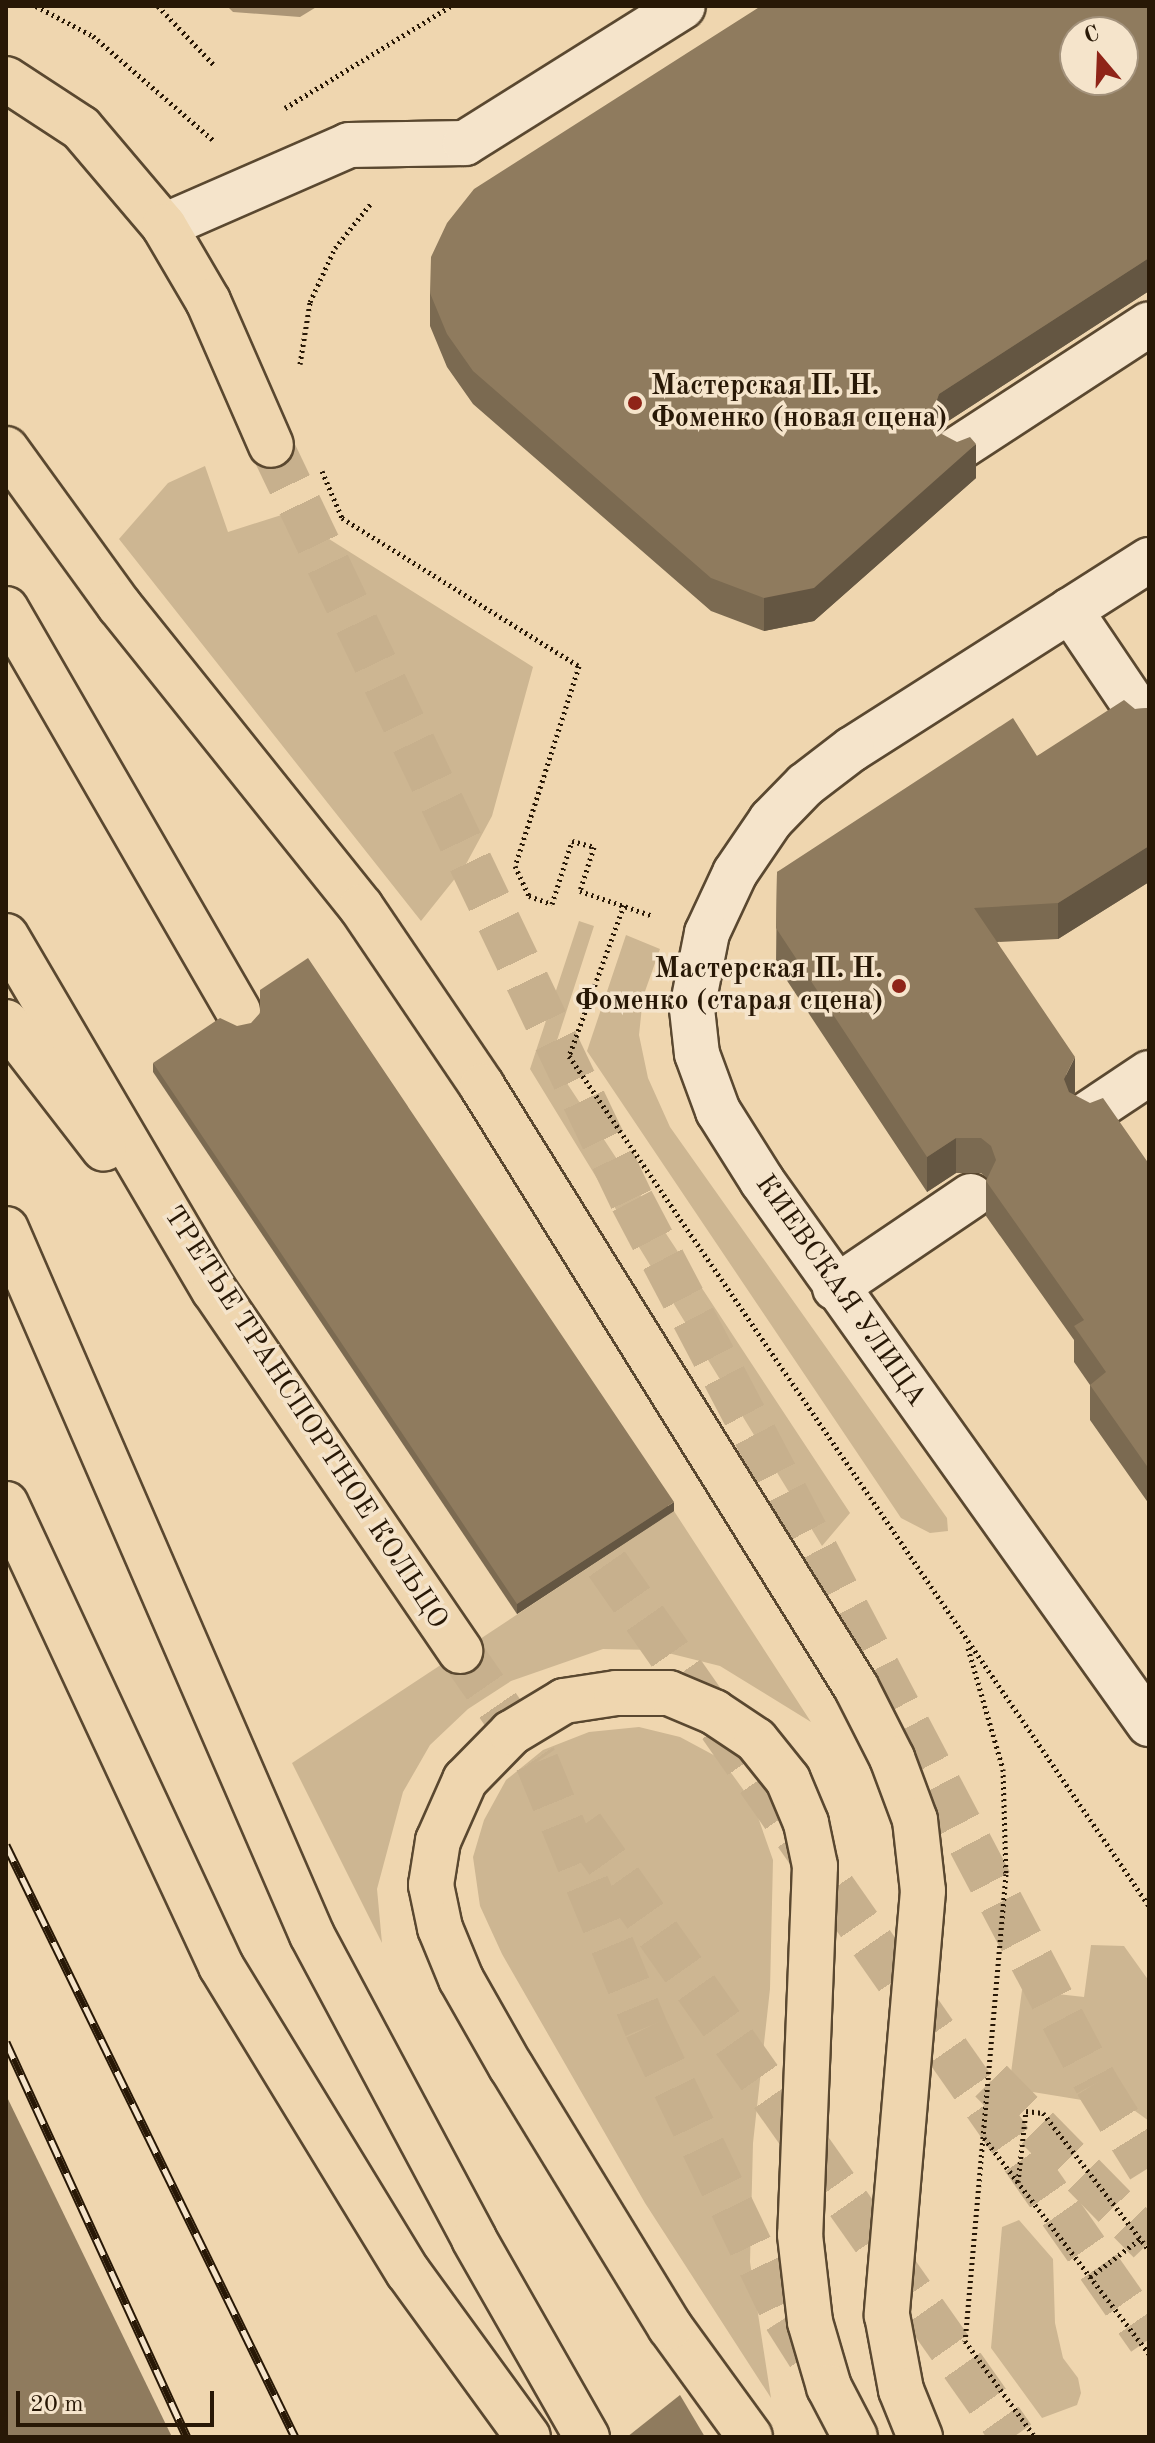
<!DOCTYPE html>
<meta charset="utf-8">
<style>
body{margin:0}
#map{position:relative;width:1155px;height:2443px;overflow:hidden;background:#efd6af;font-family:"Old Standard TT",serif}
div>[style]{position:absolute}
.green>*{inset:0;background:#cdb692}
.water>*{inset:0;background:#ab9576}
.major-tunnel>*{height:44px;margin-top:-22px;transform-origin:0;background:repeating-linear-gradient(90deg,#c7b08d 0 44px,transparent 0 66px)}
.path>*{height:5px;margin-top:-2.5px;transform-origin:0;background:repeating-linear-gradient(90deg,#281806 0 2px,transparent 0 6px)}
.roads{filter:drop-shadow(2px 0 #5a4830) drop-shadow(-2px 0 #5a4830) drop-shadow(0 2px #5a4830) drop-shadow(0 -2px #5a4830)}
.minor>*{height:44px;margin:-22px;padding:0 22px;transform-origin:22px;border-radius:22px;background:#f5e4cb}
.major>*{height:44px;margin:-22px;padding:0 22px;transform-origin:22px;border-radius:22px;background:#efd6af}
.rail>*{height:9px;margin-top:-4.5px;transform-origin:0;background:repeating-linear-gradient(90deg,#f5e4cb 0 18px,#281806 0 36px);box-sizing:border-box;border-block:2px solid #281806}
.wall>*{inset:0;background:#7b6a51}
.shaded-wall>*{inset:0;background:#645642}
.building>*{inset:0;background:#8f7b5e}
.dots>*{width:22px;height:22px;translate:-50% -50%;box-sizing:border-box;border:4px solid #f5e4cb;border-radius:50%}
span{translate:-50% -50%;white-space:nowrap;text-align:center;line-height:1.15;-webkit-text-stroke:7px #f5e4cb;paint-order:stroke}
.poi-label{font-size:28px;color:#281806;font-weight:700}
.left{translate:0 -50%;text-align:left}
.right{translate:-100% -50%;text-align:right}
.street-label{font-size:28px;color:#281806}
.frame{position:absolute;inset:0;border:8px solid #281806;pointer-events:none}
.north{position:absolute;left:1059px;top:16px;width:80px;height:80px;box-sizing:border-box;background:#f5e4cb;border:2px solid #a3927c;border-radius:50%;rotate:341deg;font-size:22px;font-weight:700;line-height:32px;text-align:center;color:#281806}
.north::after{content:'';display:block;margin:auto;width:28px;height:36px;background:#8f2418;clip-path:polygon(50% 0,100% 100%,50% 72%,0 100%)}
.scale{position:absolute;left:16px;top:2391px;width:198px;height:36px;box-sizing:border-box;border:4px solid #281806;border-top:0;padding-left:10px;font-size:24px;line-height:28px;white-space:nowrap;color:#281806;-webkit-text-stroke:6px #f5e4cb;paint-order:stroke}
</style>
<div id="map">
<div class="green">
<div style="clip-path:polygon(205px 466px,228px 532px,316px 504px,329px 539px,533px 667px,492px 816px,465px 866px,421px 921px,119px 539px,168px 483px)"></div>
<div style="clip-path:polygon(579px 921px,594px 926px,551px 1059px,850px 1513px,822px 1546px,530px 1069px)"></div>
<div style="clip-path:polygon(626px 935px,660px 949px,643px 997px,639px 1035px,648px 1078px,670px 1127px,947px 1518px,948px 1531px,930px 1533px,901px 1518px,587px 1051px)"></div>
<div style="clip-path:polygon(674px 1511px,811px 1722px,720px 1666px,656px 1650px,603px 1649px,511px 1681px,468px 1709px,430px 1745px,403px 1792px,377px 1889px,382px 1943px,292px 1763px)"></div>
<div style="clip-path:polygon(639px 1727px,680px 1737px,721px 1759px,753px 1803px,773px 1860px,770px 1989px,753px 2143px,750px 2262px,771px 2398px,645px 2203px,502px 1954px,480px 1906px,473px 1857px,484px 1820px,506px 1780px,543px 1750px,589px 1732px)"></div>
<div style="clip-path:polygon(1091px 1945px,1124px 1946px,1149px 1981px,1149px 2121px,1131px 2108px,1009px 2088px,1022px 1990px,1084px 1997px)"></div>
<div style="clip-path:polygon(1019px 2220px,1053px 2259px,1055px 2323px,1063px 2358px,1078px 2378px,1081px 2393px,1077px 2405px,1042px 2418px,991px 2348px,1002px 2227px)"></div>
</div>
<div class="water">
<div style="clip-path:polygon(227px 6px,318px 6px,300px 17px,233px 12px)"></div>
</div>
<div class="major-tunnel">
<div style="left:271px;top:445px;width:838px;rotate:64.47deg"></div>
<div style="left:632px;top:1201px;width:997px;rotate:62.25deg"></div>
<div style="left:1096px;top:2083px;width:100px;rotate:58.1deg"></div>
<div style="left:569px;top:1510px;width:1012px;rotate:55.02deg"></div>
<div style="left:460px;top:1651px;width:135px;rotate:55.3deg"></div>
<div style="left:537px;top:1762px;width:287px;rotate:67.7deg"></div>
<div style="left:646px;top:2028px;width:322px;rotate:64.4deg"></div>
<div style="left:785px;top:2318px;width:65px;rotate:57.5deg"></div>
<div style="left:582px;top:1826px;width:748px;rotate:54.8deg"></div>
<div style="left:991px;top:2081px;width:226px;rotate:45.5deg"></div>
</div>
<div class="path">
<div style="left:36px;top:6px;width:64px;rotate:27.8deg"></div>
<div style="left:93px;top:36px;width:159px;rotate:40.9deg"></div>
<div style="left:158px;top:6px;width:81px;rotate:46.5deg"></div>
<div style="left:285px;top:108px;width:195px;rotate:-31.6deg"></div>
<div style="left:300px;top:364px;width:63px;rotate:-80.8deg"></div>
<div style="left:310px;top:302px;width:60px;rotate:-65.2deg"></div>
<div style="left:335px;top:248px;width:59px;rotate:-51.2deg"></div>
<div style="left:322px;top:471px;width:51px;rotate:66.9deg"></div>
<div style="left:342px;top:518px;width:279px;rotate:32deg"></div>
<div style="left:579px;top:666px;width:210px;rotate:107.7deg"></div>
<div style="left:515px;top:866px;width:33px;rotate:65deg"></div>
<div style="left:529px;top:896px;width:24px;rotate:19deg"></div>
<div style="left:552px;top:904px;width:66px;rotate:-72.4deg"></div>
<div style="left:572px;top:841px;width:23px;rotate:15deg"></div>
<div style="left:594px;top:847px;width:46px;rotate:107.7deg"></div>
<div style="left:580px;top:891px;width:77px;rotate:18.9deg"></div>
<div style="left:624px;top:905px;width:161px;rotate:110deg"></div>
<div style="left:569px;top:1056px;width:1029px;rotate:55.69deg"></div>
<div style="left:968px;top:1648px;width:126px;rotate:73.9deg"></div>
<div style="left:1003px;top:1769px;width:105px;rotate:88.4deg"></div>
<div style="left:1006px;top:1874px;width:469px;rotate:95deg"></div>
<div style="left:965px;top:2341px;width:119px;rotate:53.9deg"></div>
<div style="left:984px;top:2138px;width:272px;rotate:52.6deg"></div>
<div style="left:1018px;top:2182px;width:71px;rotate:-83.6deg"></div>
<div style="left:1026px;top:2111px;width:17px;rotate:7deg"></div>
<div style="left:1043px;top:2113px;width:173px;rotate:52.3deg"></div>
<div style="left:1090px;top:2277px;width:63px;rotate:-37.2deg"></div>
</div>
<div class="roads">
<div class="minor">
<div style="left:164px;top:226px;width:202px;rotate:-23.6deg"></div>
<div style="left:349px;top:145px;width:116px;rotate:-1deg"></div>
<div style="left:465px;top:143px;width:257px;rotate:-32.1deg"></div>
<div style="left:956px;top:450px;width:230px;rotate:-33.1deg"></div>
<div style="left:1149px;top:560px;width:352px;rotate:147.5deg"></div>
<div style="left:852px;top:749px;width:59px;rotate:142.5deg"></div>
<div style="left:805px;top:785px;width:49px;rotate:134.2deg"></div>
<div style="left:771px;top:820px;width:64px;rotate:124.2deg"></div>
<div style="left:735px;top:873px;width:66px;rotate:115deg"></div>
<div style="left:707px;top:933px;width:77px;rotate:101.2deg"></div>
<div style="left:692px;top:1009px;width:45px;rotate:83.7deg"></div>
<div style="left:697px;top:1054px;width:61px;rotate:69.8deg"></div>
<div style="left:718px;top:1111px;width:83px;rotate:57.8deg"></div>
<div style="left:762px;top:1181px;width:667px;rotate:54.52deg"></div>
<div style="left:1070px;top:610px;width:134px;rotate:56deg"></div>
<div style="left:1089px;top:1113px;width:72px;rotate:-33.7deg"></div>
<div style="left:835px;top:1288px;width:164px;rotate:-34.1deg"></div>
</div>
<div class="major">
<div style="left:6px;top:79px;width:90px;rotate:33.2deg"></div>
<div style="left:81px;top:128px;width:128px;rotate:49.7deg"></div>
<div style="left:164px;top:226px;width:87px;rotate:59.6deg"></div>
<div style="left:208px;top:301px;width:157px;rotate:66.4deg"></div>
<div style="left:6px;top:449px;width:193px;rotate:54.1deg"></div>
<div style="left:119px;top:605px;width:387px;rotate:51.3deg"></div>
<div style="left:361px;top:907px;width:216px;rotate:55.9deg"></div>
<div style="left:482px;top:1086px;width:708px;rotate:58.11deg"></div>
<div style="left:856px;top:1687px;width:80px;rotate:63.1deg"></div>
<div style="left:892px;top:1758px;width:66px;rotate:69.6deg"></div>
<div style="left:915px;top:1820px;width:71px;rotate:83.6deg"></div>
<div style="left:923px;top:1891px;width:426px;rotate:94.9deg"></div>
<div style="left:887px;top:2315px;width:76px;rotate:79.4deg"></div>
<div style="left:901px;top:2390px;width:51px;rotate:68deg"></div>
<div style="left:6px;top:609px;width:464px;rotate:60deg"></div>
<div style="left:6px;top:936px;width:411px;rotate:59.6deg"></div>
<div style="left:214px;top:1290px;width:437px;rotate:55.7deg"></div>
<div style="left:6px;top:1022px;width:160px;rotate:52.3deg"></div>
<div style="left:6px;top:1229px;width:769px;rotate:66.57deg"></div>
<div style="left:312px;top:1935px;width:344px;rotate:61.9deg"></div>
<div style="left:474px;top:2239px;width:228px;rotate:60.3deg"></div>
<div style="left:6px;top:1504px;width:510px;rotate:65.04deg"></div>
<div style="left:221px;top:1966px;width:359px;rotate:58.6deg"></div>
<div style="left:408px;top:2272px;width:204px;rotate:54deg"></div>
<div style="left:750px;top:2437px;width:136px;rotate:-126deg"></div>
<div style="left:670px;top:2327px;width:305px;rotate:-121.4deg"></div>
<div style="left:511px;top:2067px;width:101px;rotate:-119.6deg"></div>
<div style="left:461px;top:1979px;width:55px;rotate:-112.4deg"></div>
<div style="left:440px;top:1928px;width:44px;rotate:-101.8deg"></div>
<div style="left:431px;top:1885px;width:45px;rotate:-81deg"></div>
<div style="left:438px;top:1841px;width:67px;rotate:-66.1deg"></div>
<div style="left:465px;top:1780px;width:66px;rotate:-45.6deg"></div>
<div style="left:511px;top:1733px;width:62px;rotate:-31.1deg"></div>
<div style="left:564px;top:1701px;width:53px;rotate:-8.7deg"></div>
<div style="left:616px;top:1693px;width:53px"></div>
<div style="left:669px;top:1693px;width:49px;rotate:22.9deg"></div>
<div style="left:714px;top:1712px;width:50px;rotate:33.7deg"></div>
<div style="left:756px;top:1740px;width:51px;rotate:51.3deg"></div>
<div style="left:788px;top:1780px;width:47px;rotate:67.3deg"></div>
<div style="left:806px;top:1823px;width:44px;rotate:78.2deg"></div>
<div style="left:815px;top:1866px;width:369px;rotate:92.3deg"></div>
<div style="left:800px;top:2235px;width:88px;rotate:83.4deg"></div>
<div style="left:810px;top:2322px;width:68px;rotate:73.7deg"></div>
<div style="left:829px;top:2387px;width:56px;rotate:62.5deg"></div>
</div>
</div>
<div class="rail">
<div style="left:6px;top:1845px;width:659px;rotate:63.98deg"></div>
<div style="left:6px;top:2042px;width:434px;rotate:65.4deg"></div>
</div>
<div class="wall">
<div style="clip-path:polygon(1149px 6px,1149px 291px,939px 427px,937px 432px,976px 478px,814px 621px,764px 631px,711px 611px,473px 404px,447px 367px,430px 326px,430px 293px)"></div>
<div style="clip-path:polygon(1149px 708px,1149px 882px,1058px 939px,997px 942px,1075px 1092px,1074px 1095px,1149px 1164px,1149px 1504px,1090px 1420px,1090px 1385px,1074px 1362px,1074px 1340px,986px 1216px,986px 1181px,987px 1178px,981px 1173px,956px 1173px,927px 1192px,776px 964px,777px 872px,1037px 756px,1135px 709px)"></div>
<div style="clip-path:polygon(153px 1063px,674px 1511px,517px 1614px,153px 1072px)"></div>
</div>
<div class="shaded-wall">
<div style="clip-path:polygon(1149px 258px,1149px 291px,939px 427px,931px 451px,931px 417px,939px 394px)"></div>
<div style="clip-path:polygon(976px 444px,976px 478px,814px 621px,764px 631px,764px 598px)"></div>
<div style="clip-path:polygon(1149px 846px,1149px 882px,1058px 939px,1058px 903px)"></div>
<div style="clip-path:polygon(1075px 1057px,1075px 1092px,1064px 1114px,1064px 1079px)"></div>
<div style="clip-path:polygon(956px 1138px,956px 1173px,927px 1192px,927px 1157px)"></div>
<div style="clip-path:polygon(674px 1502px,674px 1511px,517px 1614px,517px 1604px)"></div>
</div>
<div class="building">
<div style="clip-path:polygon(evenodd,761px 6px,1149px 6px,1149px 258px,939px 394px,931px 417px,936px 431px,957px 442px,970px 437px,976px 444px,814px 588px,764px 598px,711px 578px,473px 371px,447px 334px,430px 293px,431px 257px,447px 223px,474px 189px,761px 6px,1075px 32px,1123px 32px,1123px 80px,1075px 80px,1075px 32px)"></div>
<div style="clip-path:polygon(1124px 700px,1135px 709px,1149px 708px,1149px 846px,1058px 903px,974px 908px,1075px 1057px,1064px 1079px,1069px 1092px,1090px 1103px,1103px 1098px,1149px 1164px,1149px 1469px,1090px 1385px,1106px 1372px,1074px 1326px,1084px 1320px,986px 1181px,996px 1160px,991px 1146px,981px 1138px,956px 1138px,927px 1157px,776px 928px,777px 872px,1013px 718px,1037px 756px)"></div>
<div style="clip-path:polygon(308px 958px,674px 1502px,517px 1604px,153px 1063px,220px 1018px,237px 1026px,251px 1023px,260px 1013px,260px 990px)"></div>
<div style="clip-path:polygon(6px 2095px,172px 2437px,6px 2437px)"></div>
<div style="clip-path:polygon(680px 2395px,705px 2437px,627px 2437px)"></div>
</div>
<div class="dots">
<div style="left:635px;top:403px;background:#8f2418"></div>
<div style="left:899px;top:986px;background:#8f2418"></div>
</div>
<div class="poi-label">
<span class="left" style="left:651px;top:403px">Мастерская П. Н.<br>Фоменко (новая сцена)</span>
<span class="right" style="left:883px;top:986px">Мастерская П. Н.<br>Фоменко (старая сцена)</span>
</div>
<div class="street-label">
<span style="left:840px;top:1291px;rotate:55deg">КИЕВСКАЯ УЛИЦА</span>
<span style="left:305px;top:1418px;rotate:57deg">ТРЕТЬЕ ТРАНСПОРТНОЕ КОЛЬЦО</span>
</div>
<div class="frame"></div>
<div class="north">С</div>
<div class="scale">20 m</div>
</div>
